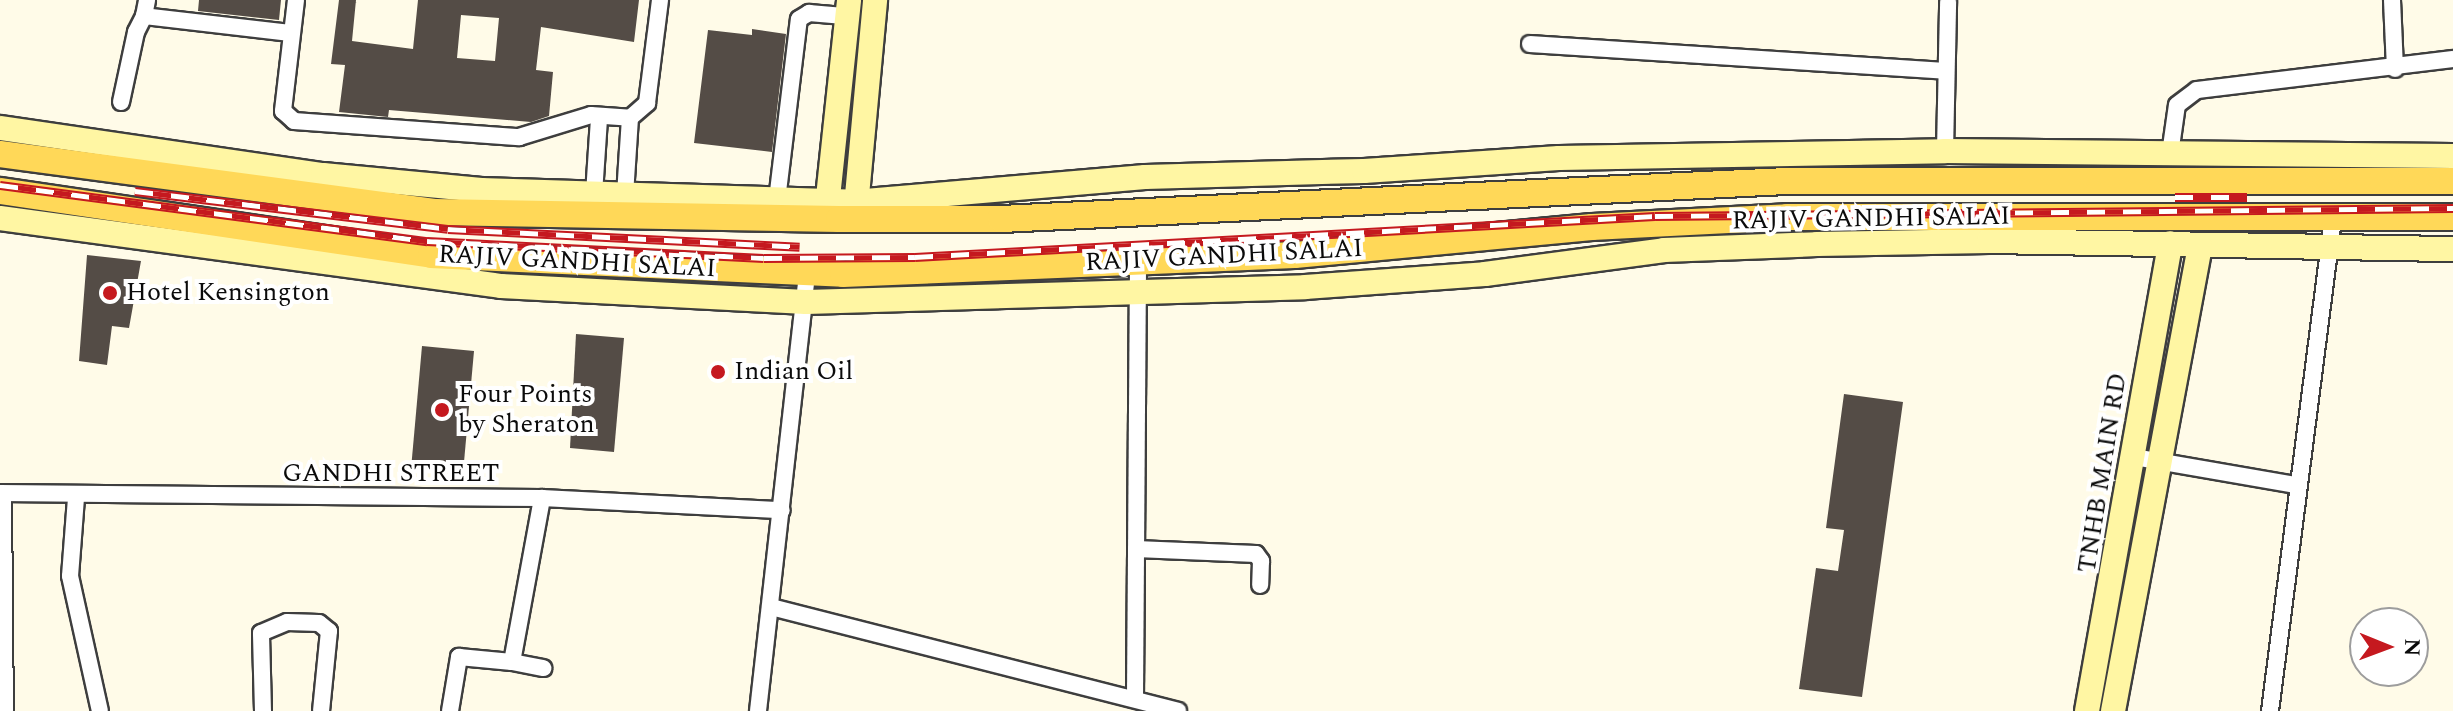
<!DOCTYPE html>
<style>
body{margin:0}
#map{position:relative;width:2453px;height:711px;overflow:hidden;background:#fffbe8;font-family:Spectral,serif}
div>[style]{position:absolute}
.building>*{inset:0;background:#544c46}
.roads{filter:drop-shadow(2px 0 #3e3e3e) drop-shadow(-2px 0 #3e3e3e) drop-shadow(0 2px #3e3e3e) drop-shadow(0 -2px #3e3e3e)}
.street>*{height:16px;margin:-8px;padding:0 8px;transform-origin:8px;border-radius:8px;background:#fff}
.secondary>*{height:24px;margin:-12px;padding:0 12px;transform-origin:12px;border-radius:12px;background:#fff6a3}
.primary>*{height:26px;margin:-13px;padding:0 13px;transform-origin:13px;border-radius:13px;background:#ffd858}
.rail>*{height:9px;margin-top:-4.5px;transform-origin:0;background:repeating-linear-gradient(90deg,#fff 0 18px,#c5191f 0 36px);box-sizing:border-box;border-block:2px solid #c5191f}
.dots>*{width:22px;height:22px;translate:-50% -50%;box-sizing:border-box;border:4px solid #fff;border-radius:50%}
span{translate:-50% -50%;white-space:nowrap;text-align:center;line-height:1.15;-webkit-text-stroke:8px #fff;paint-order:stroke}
.street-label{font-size:26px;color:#0b0b0b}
.poi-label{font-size:26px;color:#0b0b0b}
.left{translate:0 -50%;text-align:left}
.north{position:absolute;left:2349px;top:607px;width:80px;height:80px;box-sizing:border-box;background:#fff;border:2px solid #9d9d9d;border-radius:50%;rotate:91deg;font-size:22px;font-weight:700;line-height:32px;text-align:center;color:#0b0b0b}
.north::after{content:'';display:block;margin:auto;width:28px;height:36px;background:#c5191f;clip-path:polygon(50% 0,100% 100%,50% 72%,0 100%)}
</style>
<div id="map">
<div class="building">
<div style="clip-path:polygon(199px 0,281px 0,279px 20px,198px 11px)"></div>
<div style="clip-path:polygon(evenodd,339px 0,356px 0,352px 41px,413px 49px,418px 0,639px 0,634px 42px,541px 27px,536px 70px,553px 72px,549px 116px,531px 122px,389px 110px,388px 117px,339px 112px,345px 65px,331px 64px,339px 0,461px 15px,499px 18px,495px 61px,457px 58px,461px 15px)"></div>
<div style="clip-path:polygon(752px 29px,786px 34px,772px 152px,694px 143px,708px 30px,752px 35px)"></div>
<div style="clip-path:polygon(87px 255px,141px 261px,129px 328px,112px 326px,107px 365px,79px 361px)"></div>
<div style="clip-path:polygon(576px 334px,624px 338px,614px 452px,570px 448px)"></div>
<div style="clip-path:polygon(422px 346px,474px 351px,463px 473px,411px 469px)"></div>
<div style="clip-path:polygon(1844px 394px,1903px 402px,1862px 697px,1799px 689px,1816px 568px,1838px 571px,1844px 530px,1826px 528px)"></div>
</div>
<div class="roads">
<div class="street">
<div style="left:296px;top:0;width:112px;rotate:96.7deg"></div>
<div style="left:283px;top:111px;width:15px;rotate:42deg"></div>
<div style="left:294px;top:121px;width:226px;rotate:4.1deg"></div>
<div style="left:519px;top:137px;width:75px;rotate:-17deg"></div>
<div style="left:591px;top:115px;width:39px;rotate:4deg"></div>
<div style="left:630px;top:118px;width:23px;rotate:-41deg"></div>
<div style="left:647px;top:103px;width:104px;rotate:-82.8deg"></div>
<div style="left:2392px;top:0;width:69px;rotate:87.5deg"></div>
<div style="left:144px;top:16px;width:16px;rotate:-79deg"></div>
<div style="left:1530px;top:44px;width:416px;rotate:3.7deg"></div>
<div style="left:121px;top:102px;width:72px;rotate:-77.9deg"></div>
<div style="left:136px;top:32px;width:18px;rotate:-63deg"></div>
<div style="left:144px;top:16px;width:148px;rotate:6.6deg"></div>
<div style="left:1945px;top:151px;width:149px;rotate:-88.8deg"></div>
<div style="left:2170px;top:154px;width:49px;rotate:-81.9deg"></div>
<div style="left:2177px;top:105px;width:25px;rotate:-37deg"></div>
<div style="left:2197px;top:90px;width:258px;rotate:-6.9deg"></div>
<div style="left:594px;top:194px;width:76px;rotate:-86.2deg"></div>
<div style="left:625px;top:195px;width:77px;rotate:-86.3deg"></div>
<div style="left:777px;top:200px;width:182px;rotate:-83.1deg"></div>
<div style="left:799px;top:19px;width:12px;rotate:-31deg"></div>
<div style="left:809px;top:13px;width:38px;rotate:5deg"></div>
<div style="left:2134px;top:457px;width:164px;rotate:9.8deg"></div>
<div style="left:0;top:493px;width:542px;rotate:0.53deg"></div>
<div style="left:542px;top:498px;width:240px;rotate:2.9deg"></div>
<div style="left:3px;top:494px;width:217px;rotate:89.5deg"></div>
<div style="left:76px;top:498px;width:78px;rotate:94.4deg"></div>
<div style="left:70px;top:576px;width:138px;rotate:77.5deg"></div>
<div style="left:1136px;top:549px;width:120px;rotate:2.4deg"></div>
<div style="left:1256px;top:554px;width:9px;rotate:54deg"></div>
<div style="left:1261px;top:561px;width:24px;rotate:92deg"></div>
<div style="left:771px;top:607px;width:420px;rotate:14.3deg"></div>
<div style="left:512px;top:662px;width:32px;rotate:11deg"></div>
<div style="left:1135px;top:696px;width:436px;rotate:-89.6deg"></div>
<div style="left:263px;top:711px;width:78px;rotate:-91.5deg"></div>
<div style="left:261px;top:633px;width:28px;rotate:-23deg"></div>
<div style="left:287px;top:622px;width:32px;rotate:2deg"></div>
<div style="left:319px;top:623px;width:13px;rotate:39deg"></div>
<div style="left:329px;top:631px;width:80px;rotate:95.7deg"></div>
<div style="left:450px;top:711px;width:55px;rotate:-80.5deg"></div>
<div style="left:459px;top:657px;width:53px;rotate:5.4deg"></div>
<div style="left:512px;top:662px;width:167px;rotate:-79.6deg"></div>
<div style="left:758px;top:711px;width:442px;rotate:-83.6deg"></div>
<div style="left:2270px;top:711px;width:498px;rotate:-82.7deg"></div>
</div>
<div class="secondary">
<div style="left:0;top:128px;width:326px;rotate:8.3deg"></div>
<div style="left:323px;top:175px;width:159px;rotate:5.4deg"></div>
<div style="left:481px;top:190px;width:373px;rotate:1.8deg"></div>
<div style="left:854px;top:202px;width:292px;rotate:-4.9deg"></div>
<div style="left:1145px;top:177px;width:219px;rotate:-1.6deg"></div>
<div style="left:1364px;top:171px;width:195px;rotate:-3.8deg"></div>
<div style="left:1559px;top:158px;width:386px;rotate:-1deg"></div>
<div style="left:1945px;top:151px;width:508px;rotate:0.56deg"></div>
<div style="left:826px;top:216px;width:217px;rotate:-83.9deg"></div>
<div style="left:855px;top:217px;width:218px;rotate:-84.7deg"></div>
<div style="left:0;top:218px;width:506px;rotate:7.73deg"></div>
<div style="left:501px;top:286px;width:305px;rotate:3deg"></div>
<div style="left:806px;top:302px;width:499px;rotate:-1.7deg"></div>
<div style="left:1305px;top:287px;width:180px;rotate:-4.1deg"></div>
<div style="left:1485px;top:274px;width:181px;rotate:-7.6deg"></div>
<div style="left:1664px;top:250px;width:153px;rotate:-2.2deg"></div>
<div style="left:1817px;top:244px;width:172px;rotate:-1deg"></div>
<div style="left:1989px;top:241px;width:464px;rotate:1deg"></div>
<div style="left:2087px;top:711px;width:475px;rotate:-79.9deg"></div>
<div style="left:2113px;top:711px;width:473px;rotate:-79.4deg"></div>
</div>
<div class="primary">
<div style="left:0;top:154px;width:438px;rotate:7.6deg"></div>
<div style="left:434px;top:212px;width:405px;rotate:1deg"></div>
<div style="left:839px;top:219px;width:162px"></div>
<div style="left:1001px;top:219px;width:786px;rotate:-2.77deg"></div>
<div style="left:1786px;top:181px;width:667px"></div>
<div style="left:0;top:191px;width:436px;rotate:8.4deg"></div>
<div style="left:431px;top:255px;width:412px;rotate:2.6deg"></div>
<div style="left:843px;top:274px;width:452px;rotate:-2.4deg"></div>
<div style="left:1295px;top:255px;width:298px;rotate:-5.4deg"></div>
<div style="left:1592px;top:227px;width:195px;rotate:-2.9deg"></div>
<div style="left:1787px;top:217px;width:666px"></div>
</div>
</div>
<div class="rail">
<div style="left:0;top:185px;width:431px;rotate:7.5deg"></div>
<div style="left:427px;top:241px;width:337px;rotate:2.9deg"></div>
<div style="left:764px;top:258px;width:151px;rotate:-0.4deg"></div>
<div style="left:915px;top:257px;width:741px;rotate:-3.17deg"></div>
<div style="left:1655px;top:216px;width:798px;rotate:-0.57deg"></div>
<div style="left:135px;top:191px;width:315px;rotate:6.9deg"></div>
<div style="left:448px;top:229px;width:352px;rotate:2.9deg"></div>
<div style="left:2175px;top:197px;width:72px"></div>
</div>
<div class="dots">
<div style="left:110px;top:293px;background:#c5191f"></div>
<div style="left:718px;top:372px;background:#c5191f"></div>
<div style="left:442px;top:410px;background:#c5191f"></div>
</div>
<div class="street-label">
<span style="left:1871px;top:219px;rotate:-1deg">RAJIV GANDHI SALAI</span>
<span style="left:1224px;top:256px;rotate:-3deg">RAJIV GANDHI SALAI</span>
<span style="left:577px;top:262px;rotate:3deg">RAJIV GANDHI SALAI</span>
<span style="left:2103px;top:473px;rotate:-81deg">TNHB MAIN RD</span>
<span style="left:391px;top:474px">GANDHI STREET</span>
</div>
<div class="poi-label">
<span class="left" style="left:126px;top:293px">Hotel Kensington</span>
<span class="left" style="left:734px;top:372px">Indian Oil</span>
<span class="left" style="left:458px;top:410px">Four Points<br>by Sheraton</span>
</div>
<div class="north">N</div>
</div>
